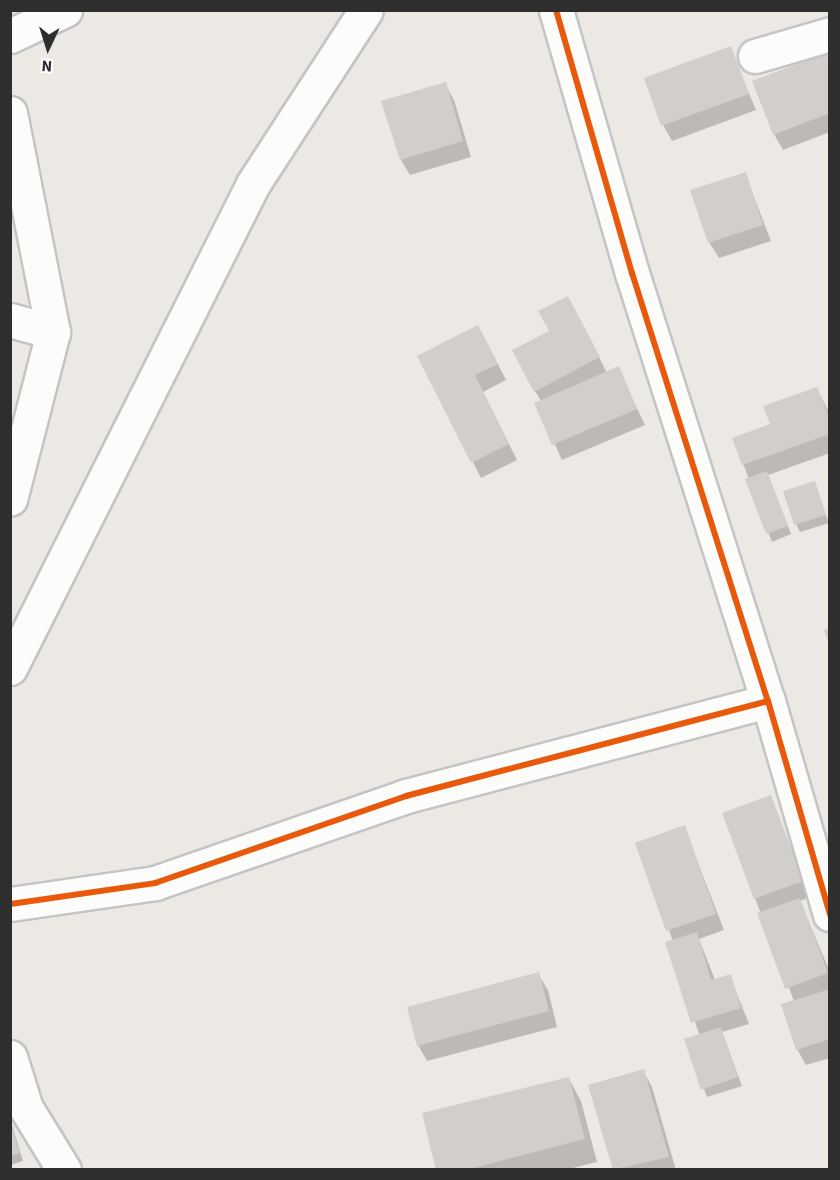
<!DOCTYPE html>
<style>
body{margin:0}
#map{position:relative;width:840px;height:1180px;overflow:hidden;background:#ece8e4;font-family:"Source Sans 3",sans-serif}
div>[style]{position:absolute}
.shadow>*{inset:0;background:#0003}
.building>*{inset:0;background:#d1cecb}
.roads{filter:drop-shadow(2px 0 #c5c4c5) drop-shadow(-2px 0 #c5c4c5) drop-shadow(0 2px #c5c4c5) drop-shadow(0 -2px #c5c4c5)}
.minor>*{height:33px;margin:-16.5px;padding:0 16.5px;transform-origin:16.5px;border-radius:16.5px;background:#fcfcfb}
.cycleway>*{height:6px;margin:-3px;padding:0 3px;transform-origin:3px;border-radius:3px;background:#e8590c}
span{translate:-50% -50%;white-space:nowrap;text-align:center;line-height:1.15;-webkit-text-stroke:5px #fff;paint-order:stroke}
.frame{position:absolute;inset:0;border:12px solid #2e2e2e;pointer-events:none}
.north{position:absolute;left:18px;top:18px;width:60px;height:60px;-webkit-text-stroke:4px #fff;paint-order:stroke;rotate:184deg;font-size:16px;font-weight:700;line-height:24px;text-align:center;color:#2e2e2e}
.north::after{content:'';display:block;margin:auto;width:21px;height:27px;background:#2e2e2e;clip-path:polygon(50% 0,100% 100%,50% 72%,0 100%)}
</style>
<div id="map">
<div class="shadow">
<div style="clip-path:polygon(730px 48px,756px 110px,672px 141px,663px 125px)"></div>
<div style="clip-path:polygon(830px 62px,830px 132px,783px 150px,774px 134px)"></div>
<div style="clip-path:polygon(445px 84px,454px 100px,471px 157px,410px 175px,401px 160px)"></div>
<div style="clip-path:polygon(745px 174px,771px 241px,719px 258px,709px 242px)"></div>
<div style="clip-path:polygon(577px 314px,607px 373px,618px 368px,645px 425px,562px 460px,536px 403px,541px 401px,535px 391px,551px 331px)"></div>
<div style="clip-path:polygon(487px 343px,506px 380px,483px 392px,517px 460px,481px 478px,419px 357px)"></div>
<div style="clip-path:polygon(817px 389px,830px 414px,830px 453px,768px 475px,791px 534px,772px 542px,734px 439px,772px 425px)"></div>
<div style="clip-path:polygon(814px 483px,829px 523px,800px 532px,796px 524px)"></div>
<div style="clip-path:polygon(770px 796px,811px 897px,800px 901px,830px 972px,830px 1058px,806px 1065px,797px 1049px,794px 1001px,755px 898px)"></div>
<div style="clip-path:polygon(684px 827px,724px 930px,699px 939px,715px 980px,730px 976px,749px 1024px,722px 1032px,742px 1086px,707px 1097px,686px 1040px,700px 1036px,667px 943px,673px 941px,636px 843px)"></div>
<div style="clip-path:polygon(538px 974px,548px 990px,557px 1027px,427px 1061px,418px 1045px)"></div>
<div style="clip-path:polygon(643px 1071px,652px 1087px,676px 1170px,614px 1170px)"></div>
<div style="clip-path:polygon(569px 1079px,581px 1101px,597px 1162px,565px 1170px,437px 1170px)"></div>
<div style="clip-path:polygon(10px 1118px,23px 1161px,10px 1165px)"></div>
</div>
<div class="building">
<div style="clip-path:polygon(731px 46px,749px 94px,661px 126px,644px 78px)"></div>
<div style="clip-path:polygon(826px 53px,830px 63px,830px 113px,773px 135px,752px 81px)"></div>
<div style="clip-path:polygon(446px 82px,463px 141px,400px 160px,381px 101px)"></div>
<div style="clip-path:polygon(746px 172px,763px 225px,708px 243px,690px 190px)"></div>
<div style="clip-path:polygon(568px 296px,600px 357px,534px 392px,512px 350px,549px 331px,538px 311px)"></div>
<div style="clip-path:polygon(478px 325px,498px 364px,475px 375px,509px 444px,471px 463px,417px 356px)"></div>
<div style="clip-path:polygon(619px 366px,637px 409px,552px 445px,534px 403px)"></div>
<div style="clip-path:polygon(817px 387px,830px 419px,830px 434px,742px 465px,732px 438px,770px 424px,763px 406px)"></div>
<div style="clip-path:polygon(767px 471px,788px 526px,766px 534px,745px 479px)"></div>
<div style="clip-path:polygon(815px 481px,826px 515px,794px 525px,783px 491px)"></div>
<div style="clip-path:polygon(830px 628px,830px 644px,829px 644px,824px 630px)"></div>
<div style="clip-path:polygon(771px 795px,803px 881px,754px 899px,722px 813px)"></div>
<div style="clip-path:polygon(685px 825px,716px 914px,666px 931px,635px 843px)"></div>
<div style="clip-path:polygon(800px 898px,828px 973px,785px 989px,757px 913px)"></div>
<div style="clip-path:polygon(697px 932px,711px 980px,731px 974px,741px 1008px,691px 1023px,665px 942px)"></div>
<div style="clip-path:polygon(539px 972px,549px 1011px,417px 1046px,407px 1007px)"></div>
<div style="clip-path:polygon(830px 989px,830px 1039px,796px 1050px,781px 1004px)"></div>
<div style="clip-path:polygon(721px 1027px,738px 1077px,701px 1090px,684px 1039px)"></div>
<div style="clip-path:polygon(644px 1069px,669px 1157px,613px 1170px,588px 1085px)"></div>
<div style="clip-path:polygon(569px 1077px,585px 1139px,466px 1170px,436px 1170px,422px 1113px)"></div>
<div style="clip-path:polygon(10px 1122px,20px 1153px,10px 1156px)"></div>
</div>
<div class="roads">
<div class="minor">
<div style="left:556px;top:10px;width:274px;rotate:73.9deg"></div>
<div style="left:632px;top:273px;width:449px;rotate:72.4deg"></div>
<div style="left:768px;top:701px;width:222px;rotate:73.8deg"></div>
<div style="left:10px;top:36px;width:61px;rotate:-25.3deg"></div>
<div style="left:755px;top:56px;width:78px;rotate:-16.3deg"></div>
<div style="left:10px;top:113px;width:223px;rotate:78.9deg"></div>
<div style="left:53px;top:332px;width:172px;rotate:104.4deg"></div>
<div style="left:10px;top:320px;width:45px;rotate:15.6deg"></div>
<div style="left:10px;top:668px;width:542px;rotate:-63.34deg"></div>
<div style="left:253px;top:184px;width:207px;rotate:-57deg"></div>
<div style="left:10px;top:904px;width:147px;rotate:-8.2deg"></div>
<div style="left:155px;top:883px;width:266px;rotate:-19.1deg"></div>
<div style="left:406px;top:796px;width:374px;rotate:-14.7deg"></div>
<div style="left:10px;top:1057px;width:53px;rotate:72.6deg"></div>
<div style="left:26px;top:1108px;width:73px;rotate:58.5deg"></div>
</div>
</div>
<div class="cycleway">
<div style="left:556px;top:10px;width:274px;rotate:73.9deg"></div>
<div style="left:632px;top:273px;width:449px;rotate:72.4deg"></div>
<div style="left:768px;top:701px;width:222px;rotate:73.8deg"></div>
<div style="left:10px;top:904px;width:147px;rotate:-8.2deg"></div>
<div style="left:155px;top:883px;width:266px;rotate:-19.1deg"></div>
<div style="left:406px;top:796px;width:374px;rotate:-14.7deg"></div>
</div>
<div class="frame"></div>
<div class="north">N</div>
</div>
